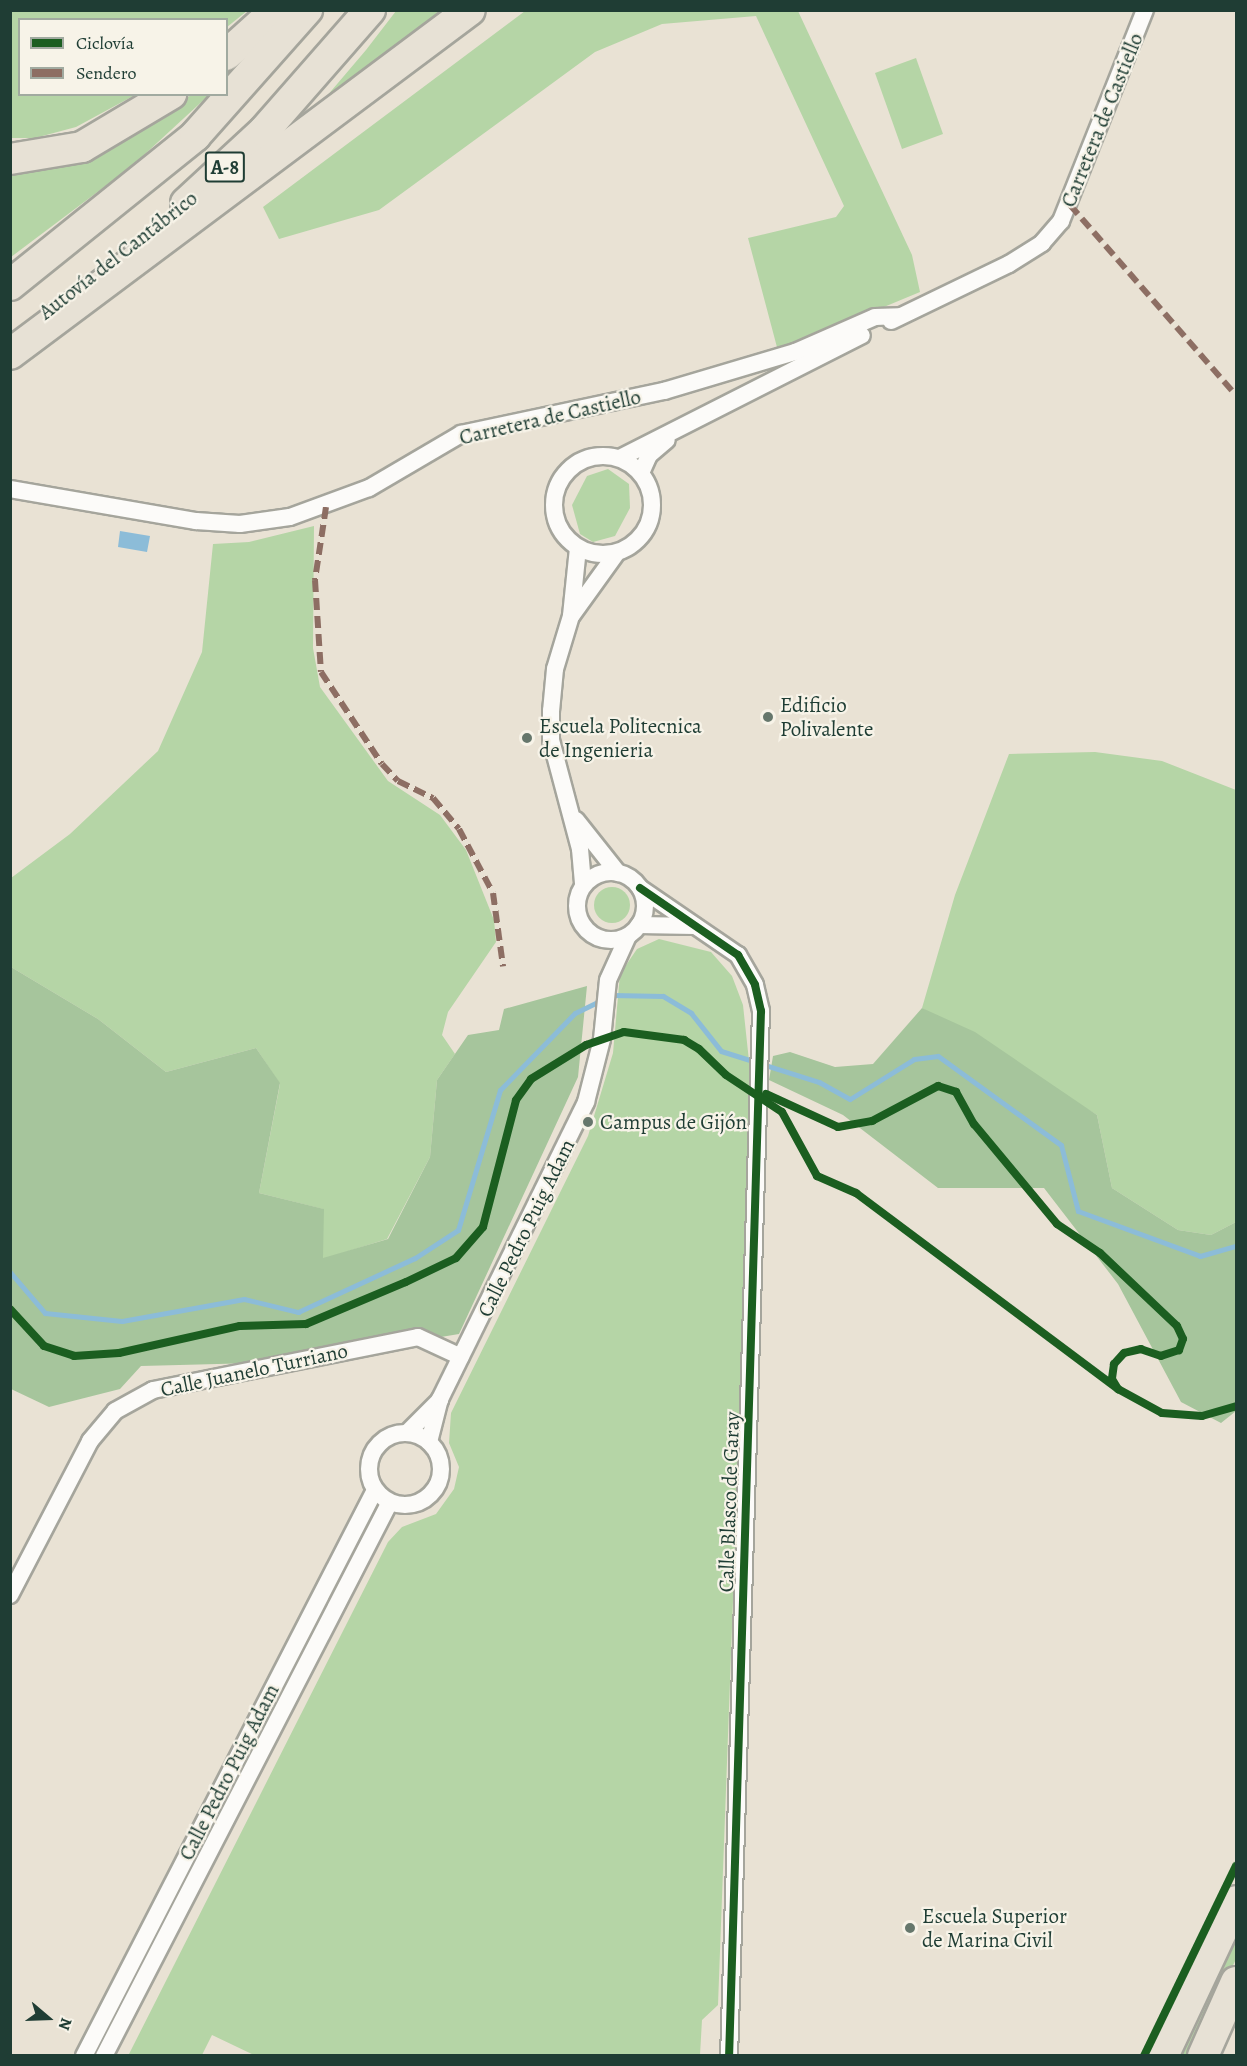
<!DOCTYPE html>
<meta charset="utf-8">
<style>
body{margin:0}
#map{position:relative;width:1247px;height:2066px;overflow:hidden;background:#e9e2d4;font-family:Alegreya,serif}
div>[style]{position:absolute}
.green>*{inset:0;background:#b5d5a6}
.round{border-radius:50%}
.forest>*{inset:0;background:#a6c59c}
.water>*{inset:0;background:#8cbcd8}
.stream>*{height:5px;margin:-2.5px;padding:0 2.5px;transform-origin:2.5px;border-radius:2.5px;background:#8cbcd8}
.roads{filter:drop-shadow(2px 0 #a5a59c) drop-shadow(-2px 0 #a5a59c) drop-shadow(0 2px #a5a59c) drop-shadow(0 -2px #a5a59c)}
.street>*{height:16px;margin:-8px;padding:0 8px;transform-origin:8px;border-radius:8px;background:#fcfbf9}
.street>.ring{margin:-8px;padding:0;box-sizing:content-box;background:none;border:16px solid #fcfbf9;border-radius:50%}
.highway>*{height:30px;margin:-15px;padding:0 15px;transform-origin:15px;border-radius:15px;background:#e7e1d5}
.quiet>*{height:6px;margin-top:-3px;transform-origin:0;background:repeating-linear-gradient(90deg,#8d6e63 0 12px,transparent 0 18px)}
.cycleway>*{height:8px;margin:-4px;padding:0 4px;transform-origin:4px;border-radius:4px;background:#1b5e20}
.dots>*{width:16px;height:16px;translate:-50% -50%;box-sizing:border-box;border:3px solid #f7f3e8;border-radius:50%}
span{translate:-50% -50%;white-space:nowrap;text-align:center;line-height:1.15;-webkit-text-stroke:4.5px #f7f3e8;paint-order:stroke}
.shield-label span{padding:2px 4px;background:#f7f3e8;border:2px solid;border-radius:4px;-webkit-text-stroke-width:0}
.shield-label{font-size:20px;color:#1f3d34;font-weight:700}
.street-label{font-size:21px;color:#1f3d34}
.poi-label{font-size:21px;color:#1f3d34}
.left{translate:0 -50%;text-align:left}
.frame{position:absolute;inset:0;border:12px solid #1f3d34;pointer-events:none}
.legend{position:absolute;left:18px;top:18px;width:210px;height:78px;box-sizing:border-box;background:#f7f3e8;border:2px solid #a1aaa0;margin:0;padding:8px 10px;list-style:none;font-size:18px;color:#1f3d34}
.legend li{display:flex;align-items:center;gap:12px;height:30px}
.legend b{width:30px;border:2px solid #a1aaa0}
.north{position:absolute;left:18px;top:1988px;width:60px;height:60px;-webkit-text-stroke:4px #f7f3e8;paint-order:stroke;rotate:109deg;font-size:16px;font-weight:700;line-height:24px;text-align:center;color:#1f3d34}
.north::after{content:'';display:block;margin:auto;width:21px;height:27px;background:#1f3d34;clip-path:polygon(50% 0,100% 100%,50% 72%,0 100%)}
</style>
<div id="map">
<div class="green">
<div style="clip-path:polygon(11px 10px,247px 10px,247px 11px,227px 27px,226px 20px,20px 20px,20px 94px,135px 95px,76px 127px,35px 138px,11px 138px)"></div>
<div style="clip-path:polygon(396px 11px,456px 11px,298px 130px,366px 50px)"></div>
<div style="clip-path:polygon(525px 11px,798px 11px,912px 255px,920px 292px,778px 351px,748px 238px,836px 217px,844px 206px,756px 16px,662px 24px,595px 52px,379px 210px,279px 239px,263px 207px)"></div>
<div style="clip-path:polygon(916px 58px,943px 134px,902px 149px,875px 73px)"></div>
<div style="clip-path:polygon(191px 95px,209px 95px,132px 166px,11px 257px,10px 172px,64px 166px,141px 129px)"></div>
<div style="clip-path:polygon(608px 469px,629px 484px,630px 508px,615px 536px,593px 542px,580px 534px,572px 505px,587px 476px)"></div>
<div style="clip-path:polygon(314px 526px,313px 648px,320px 687px,388px 781px,440px 815px,466px 850px,494px 920px,496px 942px,448px 1012px,442px 1035px,455px 1054px,437px 1080px,430px 1157px,387px 1239px,323px 1259px,323px 1209px,259px 1193px,280px 1084px,256px 1048px,166px 1072px,98px 1019px,11px 967px,11px 878px,70px 834px,158px 751px,202px 652px,213px 544px,249px 542px)"></div>
<div style="clip-path:polygon(1095px 752px,1162px 761px,1236px 790px,1236px 1222px,1211px 1235px,1178px 1230px,1112px 1188px,1097px 1115px,922px 1008px,955px 895px,1009px 754px)"></div>
<div class="round" style="left:594px;top:887px;width:36px;height:36px"></div>
<div style="clip-path:polygon(659px 939px,711px 952px,732px 976px,743px 1005px,752px 1089px,718px 2005px,702px 2020px,700px 2055px,256px 2056px,212px 2035px,202px 2055px,128px 2056px,388px 1542px,402px 1527px,436px 1514px,454px 1489px,459px 1467px,449px 1443px,451px 1413px,588px 1136px,613px 1053px,620px 974px,637px 949px)"></div>
<div style="clip-path:polygon(1236px 1940px,1236px 1959px,1191px 2055px,1182px 2056px)"></div>
</div>
<div class="forest">
<div style="clip-path:polygon(11px 967px,98px 1019px,166px 1072px,256px 1048px,280px 1083px,259px 1193px,324px 1209px,323px 1258px,388px 1239px,430px 1157px,437px 1080px,468px 1035px,499px 1030px,504px 1009px,587px 986px,578px 1077px,459px 1334px,290px 1362px,141px 1366px,120px 1389px,49px 1407px,11px 1389px)"></div>
<div style="clip-path:polygon(922px 1008px,975px 1032px,1097px 1115px,1112px 1188px,1178px 1230px,1211px 1235px,1236px 1222px,1236px 1411px,1221px 1423px,1181px 1402px,1118px 1284px,1044px 1188px,938px 1188px,843px 1115px,769px 1080px,773px 1056px,790px 1052px,835px 1067px,873px 1064px)"></div>
</div>
<div class="water">
<div style="clip-path:polygon(120px 531px,150px 536px,147px 552px,118px 547px)"></div>
</div>
<div class="stream">
<div style="left:10px;top:1272px;width:54px;rotate:49.5deg"></div>
<div style="left:45px;top:1313px;width:77px;rotate:5.9deg"></div>
<div style="left:122px;top:1321px;width:124px;rotate:-10.2deg"></div>
<div style="left:244px;top:1299px;width:56px;rotate:13.5deg"></div>
<div style="left:298px;top:1312px;width:129px;rotate:-24.8deg"></div>
<div style="left:415px;top:1258px;width:51px;rotate:-33.1deg"></div>
<div style="left:458px;top:1230px;width:146px;rotate:-73.3deg"></div>
<div style="left:500px;top:1090px;width:107px;rotate:-45.8deg"></div>
<div style="left:575px;top:1013px;width:41px;rotate:-25.9deg"></div>
<div style="left:612px;top:995px;width:51px;rotate:1.1deg"></div>
<div style="left:663px;top:996px;width:33px;rotate:31deg"></div>
<div style="left:691px;top:1013px;width:48px;rotate:51.7deg"></div>
<div style="left:721px;top:1051px;width:103px;rotate:17.6deg"></div>
<div style="left:819px;top:1082px;width:35px;rotate:29deg"></div>
<div style="left:850px;top:1099px;width:75px;rotate:-32deg"></div>
<div style="left:914px;top:1059px;width:24px;rotate:-7deg"></div>
<div style="left:938px;top:1056px;width:152px;rotate:35.9deg"></div>
<div style="left:1061px;top:1145px;width:68px;rotate:75.6deg"></div>
<div style="left:1078px;top:1211px;width:130px;rotate:20.2deg"></div>
<div style="left:1200px;top:1256px;width:37px;rotate:-16deg"></div>
</div>
<div class="roads">
<div class="street">
<div style="left:891px;top:321px;width:131px;rotate:-25.8deg"></div>
<div style="left:1009px;top:264px;width:39px;rotate:-32deg"></div>
<div style="left:1042px;top:243px;width:29px;rotate:-49deg"></div>
<div style="left:1061px;top:221px;width:227px;rotate:-68.3deg"></div>
<div class="ring" style="left:554px;top:456px;width:82px;height:82px"></div>
<div style="left:620px;top:458px;width:271px;rotate:-26.9deg"></div>
<div style="left:641px;top:473px;width:20px;rotate:-66deg"></div>
<div style="left:649px;top:455px;width:23px;rotate:-40deg"></div>
<div style="left:10px;top:489px;width:189px;rotate:9.8deg"></div>
<div style="left:196px;top:521px;width:44px;rotate:3.9deg"></div>
<div style="left:240px;top:524px;width:50px;rotate:-8deg"></div>
<div style="left:290px;top:517px;width:84px;rotate:-20.2deg"></div>
<div style="left:369px;top:488px;width:107px;rotate:-30.4deg"></div>
<div style="left:461px;top:434px;width:208px;rotate:-12deg"></div>
<div style="left:664px;top:391px;width:137px;rotate:-16.6deg"></div>
<div style="left:795px;top:352px;width:87px;rotate:-23.6deg"></div>
<div style="left:875px;top:317px;width:25px;rotate:-2deg"></div>
<div style="left:578px;top:548px;width:68px;rotate:95.9deg"></div>
<div style="left:571px;top:616px;width:55px;rotate:106.8deg"></div>
<div style="left:555px;top:669px;width:42px;rotate:95.4deg"></div>
<div style="left:551px;top:711px;width:29px;rotate:90deg"></div>
<div style="left:551px;top:740px;width:113px;rotate:75.1deg"></div>
<div style="left:580px;top:849px;width:37px;rotate:85deg"></div>
<div style="left:572px;top:615px;width:75px;rotate:-54.2deg"></div>
<div style="left:576px;top:820px;width:68px;rotate:51.6deg"></div>
<div class="ring" style="left:577px;top:872px;width:52px;height:52px"></div>
<div style="left:640px;top:888px;width:119px;rotate:34.4deg"></div>
<div style="left:738px;top:955px;width:34px;rotate:60deg"></div>
<div style="left:755px;top:985px;width:27px;rotate:77deg"></div>
<div style="left:761px;top:1011px;width:1045px;rotate:91.75deg"></div>
<div style="left:639px;top:925px;width:56px;rotate:1deg"></div>
<div class="ring" style="left:369px;top:1433px;width:56px;height:56px"></div>
<div style="left:407px;top:1433px;width:47px;rotate:-45deg"></div>
<div style="left:429px;top:1442px;width:44px;rotate:-75.7deg"></div>
<div style="left:440px;top:1399px;width:331px;rotate:-63.8deg"></div>
<div style="left:586px;top:1102px;width:65px;rotate:-75.7deg"></div>
<div style="left:602px;top:1039px;width:59px;rotate:-84.2deg"></div>
<div style="left:608px;top:980px;width:48px;rotate:-65.6deg"></div>
<div style="left:10px;top:1595px;width:174px;rotate:-62.5deg"></div>
<div style="left:90px;top:1441px;width:39px;rotate:-50deg"></div>
<div style="left:115px;top:1411px;width:43px;rotate:-28.9deg"></div>
<div style="left:153px;top:1390px;width:270px;rotate:-11.3deg"></div>
<div style="left:418px;top:1337px;width:47px;rotate:24.9deg"></div>
<div style="left:84px;top:2056px;width:636px;rotate:-62.79deg"></div>
<div style="left:104px;top:2056px;width:623px;rotate:-62.7deg"></div>
</div>
<div class="highway">
<div style="left:226px;top:55px;width:67px;rotate:-42deg"></div>
<div style="left:10px;top:159px;width:73px;rotate:-9.5deg"></div>
<div style="left:82px;top:147px;width:104px;rotate:-30.8deg"></div>
<div style="left:186px;top:203px;width:106px;rotate:-42.7deg"></div>
<div style="left:264px;top:131px;width:161px;rotate:-48.8deg"></div>
<div style="left:10px;top:285px;width:238px;rotate:-38.8deg"></div>
<div style="left:195px;top:136px;width:169px;rotate:-48.4deg"></div>
<div style="left:10px;top:354px;width:574px;rotate:-36.79deg"></div>
<div style="left:1163px;top:2056px;width:171px;rotate:-64.8deg"></div>
<div style="left:1203px;top:2056px;width:81px;rotate:-66deg"></div>
</div>
</div>
<div class="quiet">
<div style="left:1070px;top:205px;width:252px;rotate:48.9deg"></div>
<div style="left:326px;top:507px;width:74px;rotate:98.6deg"></div>
<div style="left:315px;top:580px;width:92px;rotate:86.3deg"></div>
<div style="left:321px;top:672px;width:110px;rotate:56.5deg"></div>
<div style="left:382px;top:764px;width:23px;rotate:47deg"></div>
<div style="left:398px;top:781px;width:39px;rotate:26deg"></div>
<div style="left:433px;top:798px;width:40px;rotate:50deg"></div>
<div style="left:459px;top:829px;width:72px;rotate:62deg"></div>
<div style="left:493px;top:893px;width:74px;rotate:82.2deg"></div>
</div>
<div class="cycleway">
<div style="left:640px;top:888px;width:119px;rotate:34.4deg"></div>
<div style="left:738px;top:955px;width:34px;rotate:60deg"></div>
<div style="left:755px;top:985px;width:27px;rotate:77deg"></div>
<div style="left:761px;top:1011px;width:1045px;rotate:91.75deg"></div>
<div style="left:766px;top:1094px;width:79px;rotate:24.6deg"></div>
<div style="left:838px;top:1127px;width:35px;rotate:-10deg"></div>
<div style="left:872px;top:1121px;width:75px;rotate:-27.9deg"></div>
<div style="left:938px;top:1086px;width:19px;rotate:18deg"></div>
<div style="left:956px;top:1092px;width:37px;rotate:61deg"></div>
<div style="left:974px;top:1124px;width:130px;rotate:50.3deg"></div>
<div style="left:1057px;top:1224px;width:52px;rotate:34deg"></div>
<div style="left:1100px;top:1253px;width:106px;rotate:43.5deg"></div>
<div style="left:1177px;top:1326px;width:14px;rotate:65deg"></div>
<div style="left:1183px;top:1339px;width:12px;rotate:110deg"></div>
<div style="left:1179px;top:1350px;width:19px;rotate:162deg"></div>
<div style="left:1161px;top:1356px;width:21px;rotate:-161deg"></div>
<div style="left:1141px;top:1349px;width:17px;rotate:167deg"></div>
<div style="left:1124px;top:1353px;width:15px;rotate:132deg"></div>
<div style="left:1114px;top:1364px;width:15px;rotate:98deg"></div>
<div style="left:1112px;top:1379px;width:12px;rotate:59deg"></div>
<div style="left:1118px;top:1389px;width:50px;rotate:28.6deg"></div>
<div style="left:1162px;top:1413px;width:40px;rotate:4.3deg"></div>
<div style="left:1202px;top:1416px;width:35px;rotate:-16deg"></div>
<div style="left:10px;top:1309px;width:50px;rotate:47.4deg"></div>
<div style="left:44px;top:1346px;width:32px;rotate:18deg"></div>
<div style="left:74px;top:1356px;width:45px;rotate:-3.8deg"></div>
<div style="left:119px;top:1353px;width:124px;rotate:-12.6deg"></div>
<div style="left:240px;top:1326px;width:66px;rotate:-1.7deg"></div>
<div style="left:306px;top:1324px;width:108px;rotate:-22.8deg"></div>
<div style="left:406px;top:1282px;width:55px;rotate:-25.6deg"></div>
<div style="left:456px;top:1258px;width:41px;rotate:-48.9deg"></div>
<div style="left:483px;top:1227px;width:131px;rotate:-75.4deg"></div>
<div style="left:516px;top:1100px;width:26px;rotate:-54deg"></div>
<div style="left:531px;top:1079px;width:65px;rotate:-31.7deg"></div>
<div style="left:586px;top:1045px;width:40px;rotate:-18.9deg"></div>
<div style="left:624px;top:1032px;width:61px;rotate:7.6deg"></div>
<div style="left:684px;top:1040px;width:17px;rotate:31deg"></div>
<div style="left:699px;top:1049px;width:37px;rotate:44deg"></div>
<div style="left:726px;top:1075px;width:67px;rotate:33.5deg"></div>
<div style="left:782px;top:1112px;width:73px;rotate:61.3deg"></div>
<div style="left:817px;top:1176px;width:43px;rotate:23.6deg"></div>
<div style="left:856px;top:1193px;width:327px;rotate:36.8deg"></div>
<div style="left:1144px;top:2056px;width:211px;rotate:-64.2deg"></div>
</div>
<div class="dots">
<div style="left:768px;top:717px;background:#66776c"></div>
<div style="left:527px;top:738px;background:#66776c"></div>
<div style="left:588px;top:1122px;background:#66776c"></div>
<div style="left:910px;top:1928px;background:#66776c"></div>
</div>
<div class="shield-label">
<span style="left:225px;top:167px">A-8</span>
</div>
<div class="street-label">
<span style="left:1102px;top:120px;rotate:-68deg">Carretera de Castiello</span>
<span style="left:118px;top:255px;rotate:-38deg">Autovía del Cantábrico</span>
<span style="left:550px;top:417px;rotate:-13deg">Carretera de Castiello</span>
<span style="left:526px;top:1228px;rotate:-64deg">Calle Pedro Puig Adam</span>
<span style="left:254px;top:1370px;rotate:-12deg">Calle Juanelo Turriano</span>
<span style="left:729px;top:1502px;rotate:-88deg">Calle Blasco de Garay</span>
<span style="left:229px;top:1772px;rotate:-63deg">Calle Pedro Puig Adam</span>
</div>
<div class="poi-label">
<span class="left" style="left:780px;top:717px">Edificio<br>Polivalente</span>
<span class="left" style="left:539px;top:738px">Escuela Politecnica<br>de Ingenieria</span>
<span class="left" style="left:600px;top:1122px">Campus de Gijón</span>
<span class="left" style="left:922px;top:1928px">Escuela Superior<br>de Marina Civil</span>
</div>
<div class="frame"></div>
<ul class="legend">
<li><b style="height:8px;background:#1b5e20"></b>Ciclovía</li>
<li><b style="height:8px;background:#8d6e63"></b>Sendero</li>
</ul>
<div class="north">N</div>
</div>
